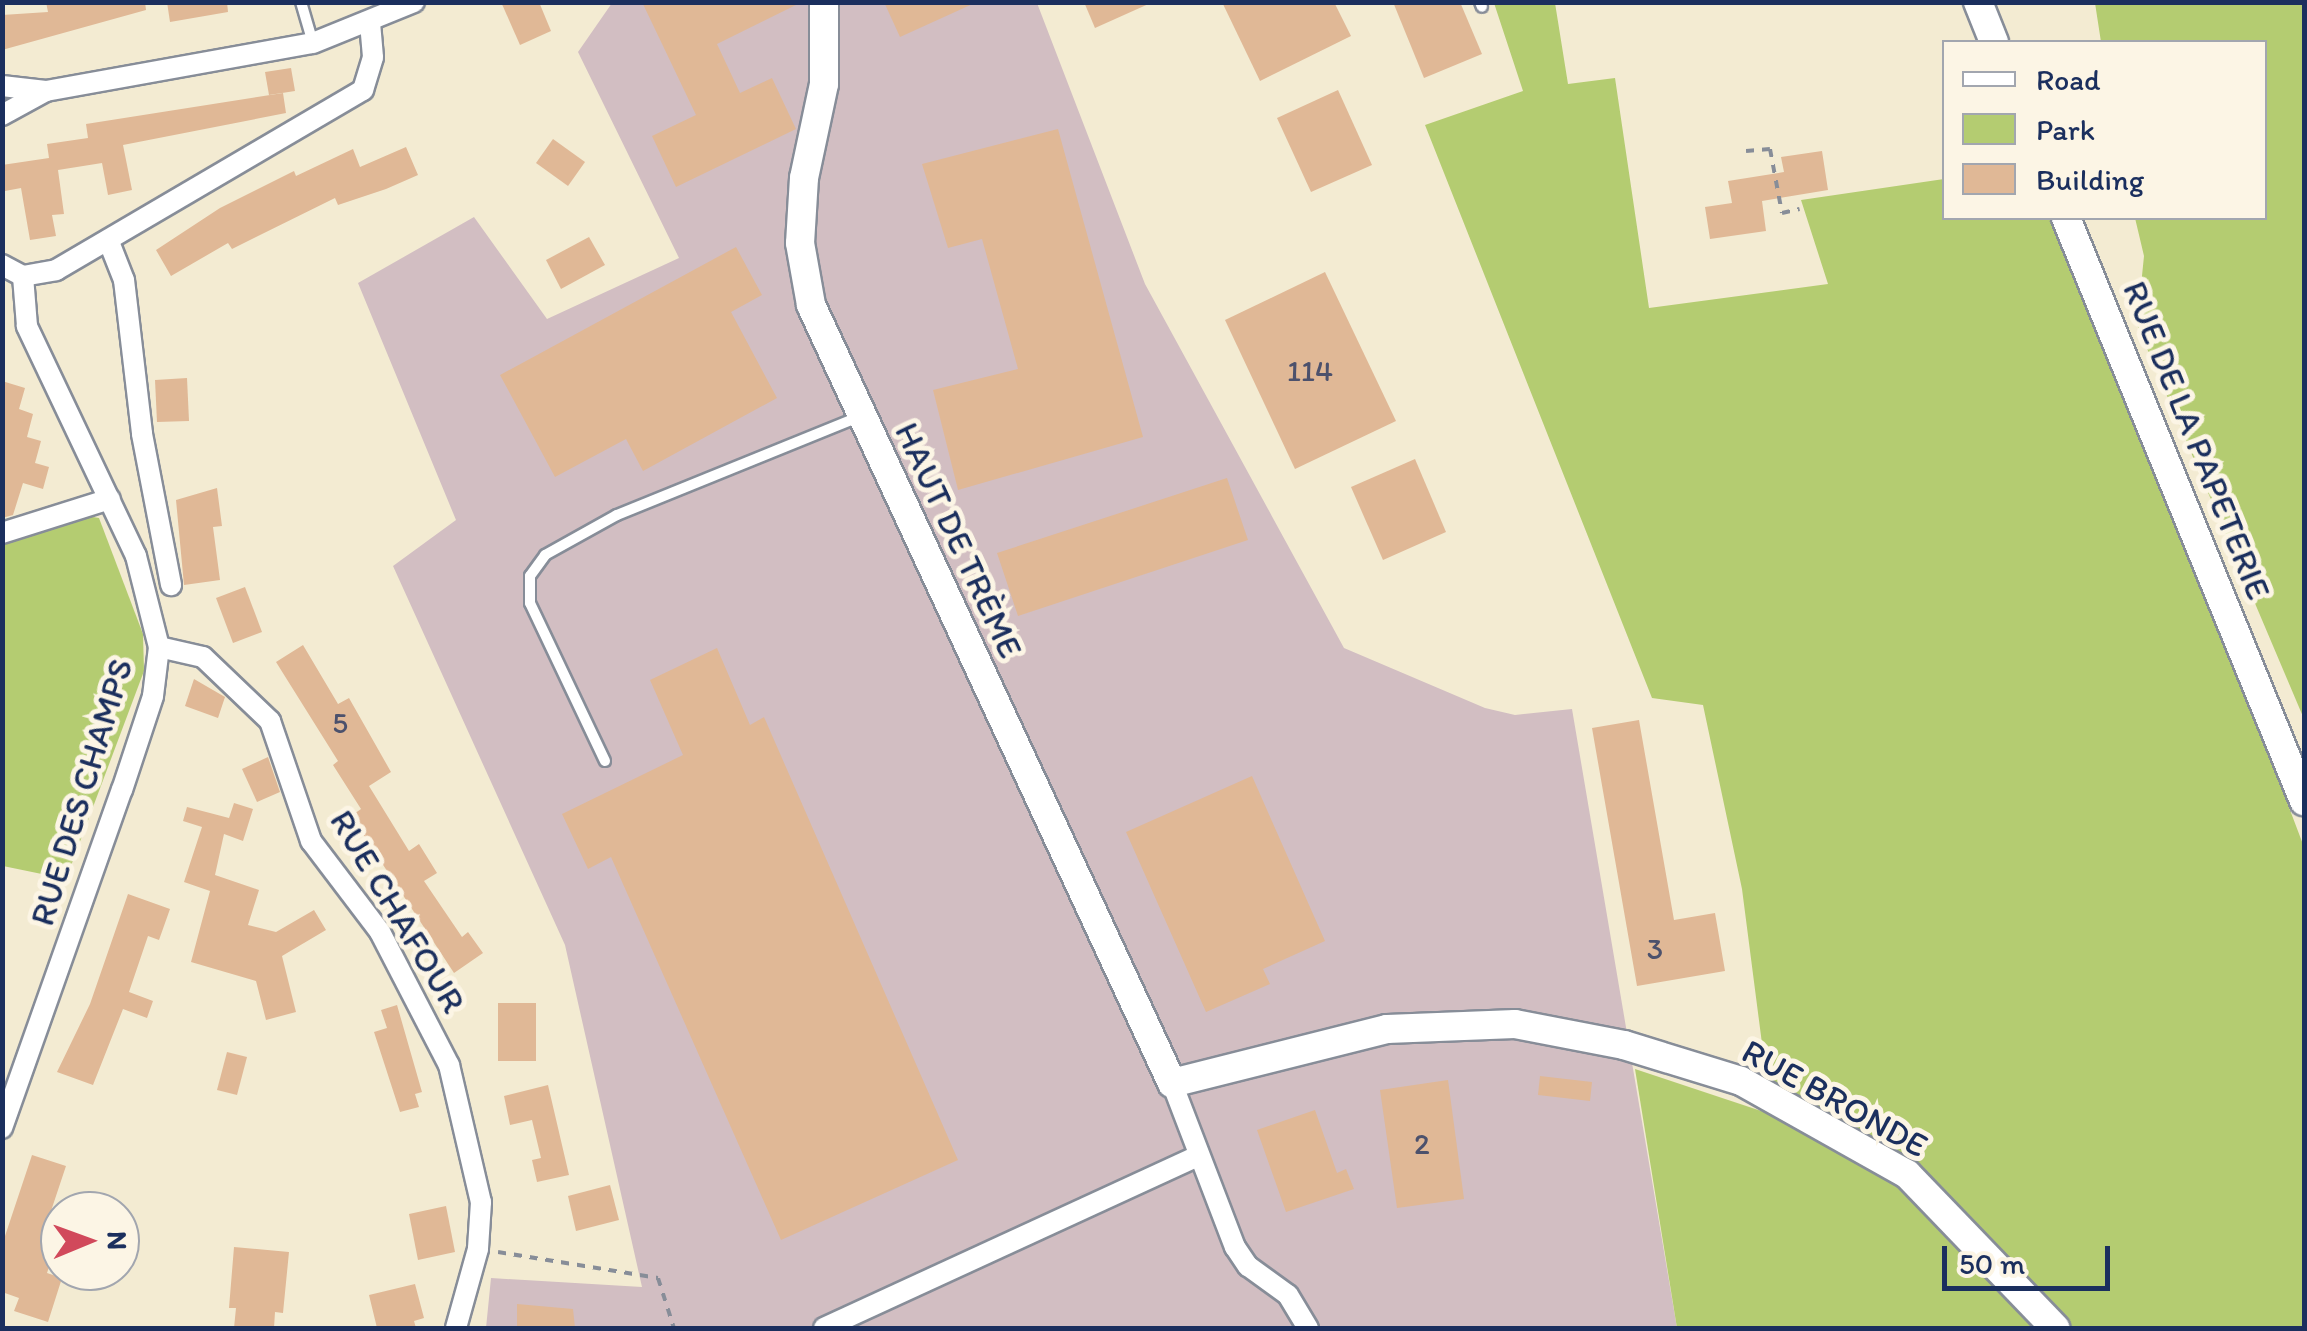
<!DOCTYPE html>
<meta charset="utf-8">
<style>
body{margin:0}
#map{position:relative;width:2307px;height:1331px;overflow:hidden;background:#f3ebd2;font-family:Itim,sans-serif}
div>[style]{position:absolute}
.industrial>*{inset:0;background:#d2bec2}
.green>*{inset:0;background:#b4cc71}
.building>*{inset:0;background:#e0b896}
.path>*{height:4px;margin-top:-2px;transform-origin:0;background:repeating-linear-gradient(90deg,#878d98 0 8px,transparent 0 16px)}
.roads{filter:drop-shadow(2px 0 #878d98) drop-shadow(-2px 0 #878d98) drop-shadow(0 2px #878d98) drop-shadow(0 -2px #878d98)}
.lane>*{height:10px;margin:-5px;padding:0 5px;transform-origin:5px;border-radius:5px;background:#fff}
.street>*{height:20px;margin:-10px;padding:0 10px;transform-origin:10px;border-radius:10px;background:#fff}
.secondary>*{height:28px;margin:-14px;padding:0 14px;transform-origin:14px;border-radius:14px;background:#fff}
span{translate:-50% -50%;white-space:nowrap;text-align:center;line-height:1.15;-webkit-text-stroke:10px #fcf5e5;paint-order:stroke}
.number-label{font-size:30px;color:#4c516c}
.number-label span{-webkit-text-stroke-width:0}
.street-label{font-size:35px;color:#1b2f5e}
.frame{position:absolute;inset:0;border:5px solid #1b2f5e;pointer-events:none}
.legend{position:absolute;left:1942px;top:40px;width:325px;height:180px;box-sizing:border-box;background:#fcf5e5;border:2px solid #a2a6af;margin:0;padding:12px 18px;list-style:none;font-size:30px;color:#1b2f5e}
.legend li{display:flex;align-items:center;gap:20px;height:50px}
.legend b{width:50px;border:2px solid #a2a6af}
.north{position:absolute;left:40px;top:1191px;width:100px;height:100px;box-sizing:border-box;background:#fcf5e5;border:2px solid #a2a6af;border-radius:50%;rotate:89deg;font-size:28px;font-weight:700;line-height:40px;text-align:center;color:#1b2f5e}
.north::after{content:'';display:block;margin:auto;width:35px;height:45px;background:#d1495b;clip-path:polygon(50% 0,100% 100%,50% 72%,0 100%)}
.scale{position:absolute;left:1942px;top:1246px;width:168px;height:45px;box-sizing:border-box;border:5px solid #1b2f5e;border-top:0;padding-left:12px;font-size:30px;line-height:35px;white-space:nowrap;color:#1b2f5e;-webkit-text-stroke:8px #fcf5e5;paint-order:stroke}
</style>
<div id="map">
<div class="industrial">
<div style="clip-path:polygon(612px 3px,1037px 3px,1145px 284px,1344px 648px,1485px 708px,1515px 715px,1572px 709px,1677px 1328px,486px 1328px,491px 1278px,642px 1287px,565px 945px,393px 566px,456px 520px,358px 283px,474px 217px,547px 319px,679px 258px,578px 52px)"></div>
</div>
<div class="green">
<div style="clip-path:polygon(1494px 3px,1555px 3px,1568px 84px,1615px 78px,1649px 308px,1828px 284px,1801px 200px,1944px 179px,1944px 218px,2051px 218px,2202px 578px,2304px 847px,2304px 1328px,2067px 1328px,1948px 1204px,1768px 1090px,1742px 889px,1703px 705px,1652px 698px,1425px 125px,1523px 91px)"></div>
<div style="clip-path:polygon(2095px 3px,2304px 3px,2304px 719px,2137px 325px,2144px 256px,2135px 218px,2264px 218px,2264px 42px,2101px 42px)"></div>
<div style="clip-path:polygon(87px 516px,99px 518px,143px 634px,144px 671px,66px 879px,3px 866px,2px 544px)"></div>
<div style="clip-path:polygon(1635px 1069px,1809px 1127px,1893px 1181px,1957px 1235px,2045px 1328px,1677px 1328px)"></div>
</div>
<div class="building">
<div style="clip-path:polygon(46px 2px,145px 2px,146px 10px,2px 50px,2px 15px,48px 12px)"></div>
<div style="clip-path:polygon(167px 2px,227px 2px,228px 12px,170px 22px)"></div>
<div style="clip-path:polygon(501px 2px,539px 2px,551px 31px,520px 45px)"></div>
<div style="clip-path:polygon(642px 2px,802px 2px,717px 44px,740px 93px,772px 78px,796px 129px,676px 187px,652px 136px,696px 115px)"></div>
<div style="clip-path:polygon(884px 2px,977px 2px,900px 37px)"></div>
<div style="clip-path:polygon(1084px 2px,1153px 2px,1095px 28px)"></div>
<div style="clip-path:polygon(1222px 2px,1334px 2px,1351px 36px,1260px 81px)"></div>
<div style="clip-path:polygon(1393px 2px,1460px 2px,1482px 54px,1424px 78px)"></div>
<div style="clip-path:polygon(291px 68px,295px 91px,269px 95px,265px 72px)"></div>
<div style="clip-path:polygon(1338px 90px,1372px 165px,1311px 192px,1277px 118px)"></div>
<div style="clip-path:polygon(283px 93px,286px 113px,123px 145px,132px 190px,108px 195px,102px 163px,58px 170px,64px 214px,52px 215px,56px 236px,30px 240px,21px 188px,5px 191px,2px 165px,49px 158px,47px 144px,88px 138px,86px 124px)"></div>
<div style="clip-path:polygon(1058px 129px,1143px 437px,958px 490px,933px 390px,1018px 369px,982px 239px,948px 248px,922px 164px)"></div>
<div style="clip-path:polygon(553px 139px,585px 162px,568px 186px,536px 163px)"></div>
<div style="clip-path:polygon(406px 147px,418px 175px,386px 189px,338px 205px,335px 198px,232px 249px,228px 243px,171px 276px,156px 250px,220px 208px,294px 171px,296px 176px,353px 149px,360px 167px)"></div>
<div style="clip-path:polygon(1822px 151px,1828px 190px,1762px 201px,1766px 231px,1710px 239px,1705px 207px,1732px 203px,1728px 181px,1784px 172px,1781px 157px)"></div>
<div style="clip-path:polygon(589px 237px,605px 265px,561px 289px,546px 260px)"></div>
<div style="clip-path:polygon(736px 247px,762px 295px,731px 312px,777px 398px,643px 471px,626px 439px,555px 477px,500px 375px)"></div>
<div style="clip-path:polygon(1325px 272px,1396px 421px,1295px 469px,1225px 320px)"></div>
<div style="clip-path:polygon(187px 378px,189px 421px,157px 422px,155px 380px)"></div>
<div style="clip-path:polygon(2px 381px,25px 388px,19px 409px,33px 414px,27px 437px,41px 441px,35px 463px,49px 467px,43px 489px,23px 483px,13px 515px,2px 518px)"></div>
<div style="clip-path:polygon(1415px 459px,1446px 532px,1383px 560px,1351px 487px)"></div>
<div style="clip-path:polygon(1227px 478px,1248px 540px,1018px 616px,997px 553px)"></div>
<div style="clip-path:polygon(217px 488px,222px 526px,213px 527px,220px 580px,184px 585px,176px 500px)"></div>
<div style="clip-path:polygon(245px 587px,262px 632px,233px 643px,216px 598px)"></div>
<div style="clip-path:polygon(303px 645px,338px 704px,349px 698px,391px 772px,369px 786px,409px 851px,419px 844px,437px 873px,424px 881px,462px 937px,468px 932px,483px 953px,454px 973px,351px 816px,361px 809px,333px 765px,338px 761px,276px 662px)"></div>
<div style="clip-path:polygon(717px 648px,750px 725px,764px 717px,958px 1160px,781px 1240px,611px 857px,588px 869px,562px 814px,683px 755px,650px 680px)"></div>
<div style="clip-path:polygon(194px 679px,225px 697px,218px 718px,185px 706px)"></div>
<div style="clip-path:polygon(1639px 720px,1674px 920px,1715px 913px,1725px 971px,1637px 986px,1592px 728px)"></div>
<div style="clip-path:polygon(268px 757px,280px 792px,257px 802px,242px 769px)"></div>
<div style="clip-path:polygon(1252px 776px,1325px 941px,1263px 969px,1270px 984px,1206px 1012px,1126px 832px)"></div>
<div style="clip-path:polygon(234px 803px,253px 809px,243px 841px,224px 834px,215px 875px,259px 890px,248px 925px,276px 932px,314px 910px,326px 930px,282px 956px,296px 1012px,266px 1020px,256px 981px,191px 962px,210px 891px,184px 882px,202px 827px,183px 821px,187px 807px,229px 818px)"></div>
<div style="clip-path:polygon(128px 894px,170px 909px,159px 940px,148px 936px,129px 992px,153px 1001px,147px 1018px,123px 1009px,93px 1085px,57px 1072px,90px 1004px)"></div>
<div style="clip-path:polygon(498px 1003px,536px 1003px,536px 1061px,498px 1061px)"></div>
<div style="clip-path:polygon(397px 1005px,422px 1092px,415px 1094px,419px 1107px,400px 1112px,374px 1032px,387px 1028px,381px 1010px)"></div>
<div style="clip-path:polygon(227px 1052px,247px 1057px,237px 1095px,217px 1090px)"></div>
<div style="clip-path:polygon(1540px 1076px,1592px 1082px,1590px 1101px,1538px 1095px)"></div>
<div style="clip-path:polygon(1448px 1080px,1464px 1199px,1397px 1208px,1380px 1090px)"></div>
<div style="clip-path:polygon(548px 1085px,569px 1175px,537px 1182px,532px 1160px,541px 1158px,532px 1120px,510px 1125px,504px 1096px)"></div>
<div style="clip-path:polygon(1315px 1110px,1337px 1173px,1346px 1169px,1354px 1189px,1286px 1212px,1257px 1130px)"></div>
<div style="clip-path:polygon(32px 1155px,66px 1166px,50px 1214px,60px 1218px,60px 1234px,47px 1273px,62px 1278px,48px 1322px,14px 1311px,19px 1298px,2px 1292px,2px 1245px)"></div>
<div style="clip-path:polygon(610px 1185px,619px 1220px,576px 1231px,568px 1196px)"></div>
<div style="clip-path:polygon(446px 1206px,455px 1252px,418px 1260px,409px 1214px)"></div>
<div style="clip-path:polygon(234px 1247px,289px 1252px,283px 1313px,275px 1312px,274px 1328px,234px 1328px,236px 1308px,229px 1308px)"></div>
<div style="clip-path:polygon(415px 1284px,424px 1318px,414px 1321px,416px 1328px,377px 1328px,369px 1295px)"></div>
<div style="clip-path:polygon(517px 1304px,573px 1309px,575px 1328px,517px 1328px)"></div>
</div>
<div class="path">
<div style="left:1746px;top:151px;width:24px;rotate:-5deg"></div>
<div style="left:1770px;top:149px;width:65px;rotate:79.4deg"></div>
<div style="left:1782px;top:213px;width:18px;rotate:-13deg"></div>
<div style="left:498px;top:1252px;width:162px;rotate:9.2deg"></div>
<div style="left:658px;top:1278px;width:52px;rotate:72.3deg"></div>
</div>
<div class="roads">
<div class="lane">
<div style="left:301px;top:2px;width:43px;rotate:73.7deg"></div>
<div style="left:1480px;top:2px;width:5px;rotate:68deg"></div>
<div style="left:605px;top:761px;width:175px;rotate:-115.4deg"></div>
<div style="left:530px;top:603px;width:27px;rotate:-90deg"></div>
<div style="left:530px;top:576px;width:26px;rotate:-54deg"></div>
<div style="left:545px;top:555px;width:82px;rotate:-29.1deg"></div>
<div style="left:617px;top:515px;width:260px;rotate:-22.1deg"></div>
</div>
<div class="street">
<div style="left:2px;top:86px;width:44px;rotate:6.5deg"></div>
<div style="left:46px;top:91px;width:271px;rotate:-10.2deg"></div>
<div style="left:313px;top:43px;width:109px;rotate:-22.1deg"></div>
<div style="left:2px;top:115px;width:50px;rotate:-28.6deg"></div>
<div style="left:109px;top:242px;width:41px;rotate:68.5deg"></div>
<div style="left:124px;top:280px;width:155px;rotate:83.3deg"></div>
<div style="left:142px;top:434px;width:154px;rotate:79.1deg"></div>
<div style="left:2px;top:265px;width:24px;rotate:28deg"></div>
<div style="left:23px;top:276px;width:34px;rotate:-10deg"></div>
<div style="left:56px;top:270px;width:356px;rotate:-30.4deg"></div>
<div style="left:363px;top:90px;width:34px;rotate:-73deg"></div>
<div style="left:373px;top:57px;width:34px;rotate:-95deg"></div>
<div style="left:2px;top:533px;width:113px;rotate:-17.5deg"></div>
<div style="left:159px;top:647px;width:45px;rotate:12.8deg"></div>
<div style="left:203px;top:657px;width:93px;rotate:43.7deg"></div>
<div style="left:270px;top:721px;width:127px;rotate:71.1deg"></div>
<div style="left:311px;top:841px;width:114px;rotate:52.8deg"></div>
<div style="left:380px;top:932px;width:150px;rotate:62.6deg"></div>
<div style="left:449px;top:1065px;width:141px;rotate:76.9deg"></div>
<div style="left:481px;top:1202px;width:47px;rotate:93.7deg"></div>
<div style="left:478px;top:1249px;width:82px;rotate:105.6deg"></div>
<div style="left:1172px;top:1083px;width:176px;rotate:69deg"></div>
<div style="left:1235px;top:1247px;width:23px;rotate:56deg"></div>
<div style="left:1248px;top:1266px;width:49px;rotate:35.9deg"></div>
<div style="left:1288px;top:1295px;width:39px;rotate:59deg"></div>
<div style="left:2px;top:1128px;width:359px;rotate:-70.5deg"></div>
<div style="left:122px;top:790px;width:99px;rotate:-71.7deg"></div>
<div style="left:153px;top:696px;width:49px;rotate:-83deg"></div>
<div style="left:159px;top:647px;width:94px;rotate:-104.2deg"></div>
<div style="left:136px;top:556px;width:255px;rotate:-115.4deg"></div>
<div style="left:27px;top:326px;width:50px;rotate:-94.6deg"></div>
<div style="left:824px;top:1328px;width:412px;rotate:-24.7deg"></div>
</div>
<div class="secondary">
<div style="left:824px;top:2px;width:82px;rotate:90deg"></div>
<div style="left:824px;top:84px;width:96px;rotate:102deg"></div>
<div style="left:804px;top:178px;width:65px;rotate:93.5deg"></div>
<div style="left:800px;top:243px;width:63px;rotate:79.9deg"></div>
<div style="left:811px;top:305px;width:858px;rotate:65.11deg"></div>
<div style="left:1172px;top:1083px;width:222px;rotate:-14.1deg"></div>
<div style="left:1387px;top:1029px;width:128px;rotate:-2.2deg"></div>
<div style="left:1515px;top:1024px;width:111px;rotate:10.9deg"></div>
<div style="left:1624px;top:1045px;width:122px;rotate:17.1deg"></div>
<div style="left:1741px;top:1081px;width:190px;rotate:29.3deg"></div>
<div style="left:1907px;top:1174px;width:214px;rotate:46.1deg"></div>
<div style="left:1978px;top:2px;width:43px;rotate:68.2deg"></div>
<div style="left:2066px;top:218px;width:630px;rotate:67.79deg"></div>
</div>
</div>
<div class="number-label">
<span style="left:1310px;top:371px">114</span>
<span style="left:340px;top:723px">5</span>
<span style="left:1655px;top:949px">3</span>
<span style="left:1422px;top:1144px">2</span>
</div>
<div class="street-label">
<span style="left:2197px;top:440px;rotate:68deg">RUE DE LA PAPETERIE</span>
<span style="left:959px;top:540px;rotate:65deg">HAUT DE TRÈME</span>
<span style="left:81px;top:792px;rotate:-73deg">RUE DES CHAMPS</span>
<span style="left:398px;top:911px;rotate:59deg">RUE CHAFOUR</span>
<span style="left:1835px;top:1098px;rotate:29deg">RUE BRONDE</span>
</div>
<div class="frame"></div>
<ul class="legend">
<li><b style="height:12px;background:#fff"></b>Road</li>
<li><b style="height:28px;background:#b4cc71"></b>Park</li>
<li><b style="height:28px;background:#e0b896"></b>Building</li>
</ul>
<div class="north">N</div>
<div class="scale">50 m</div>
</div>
